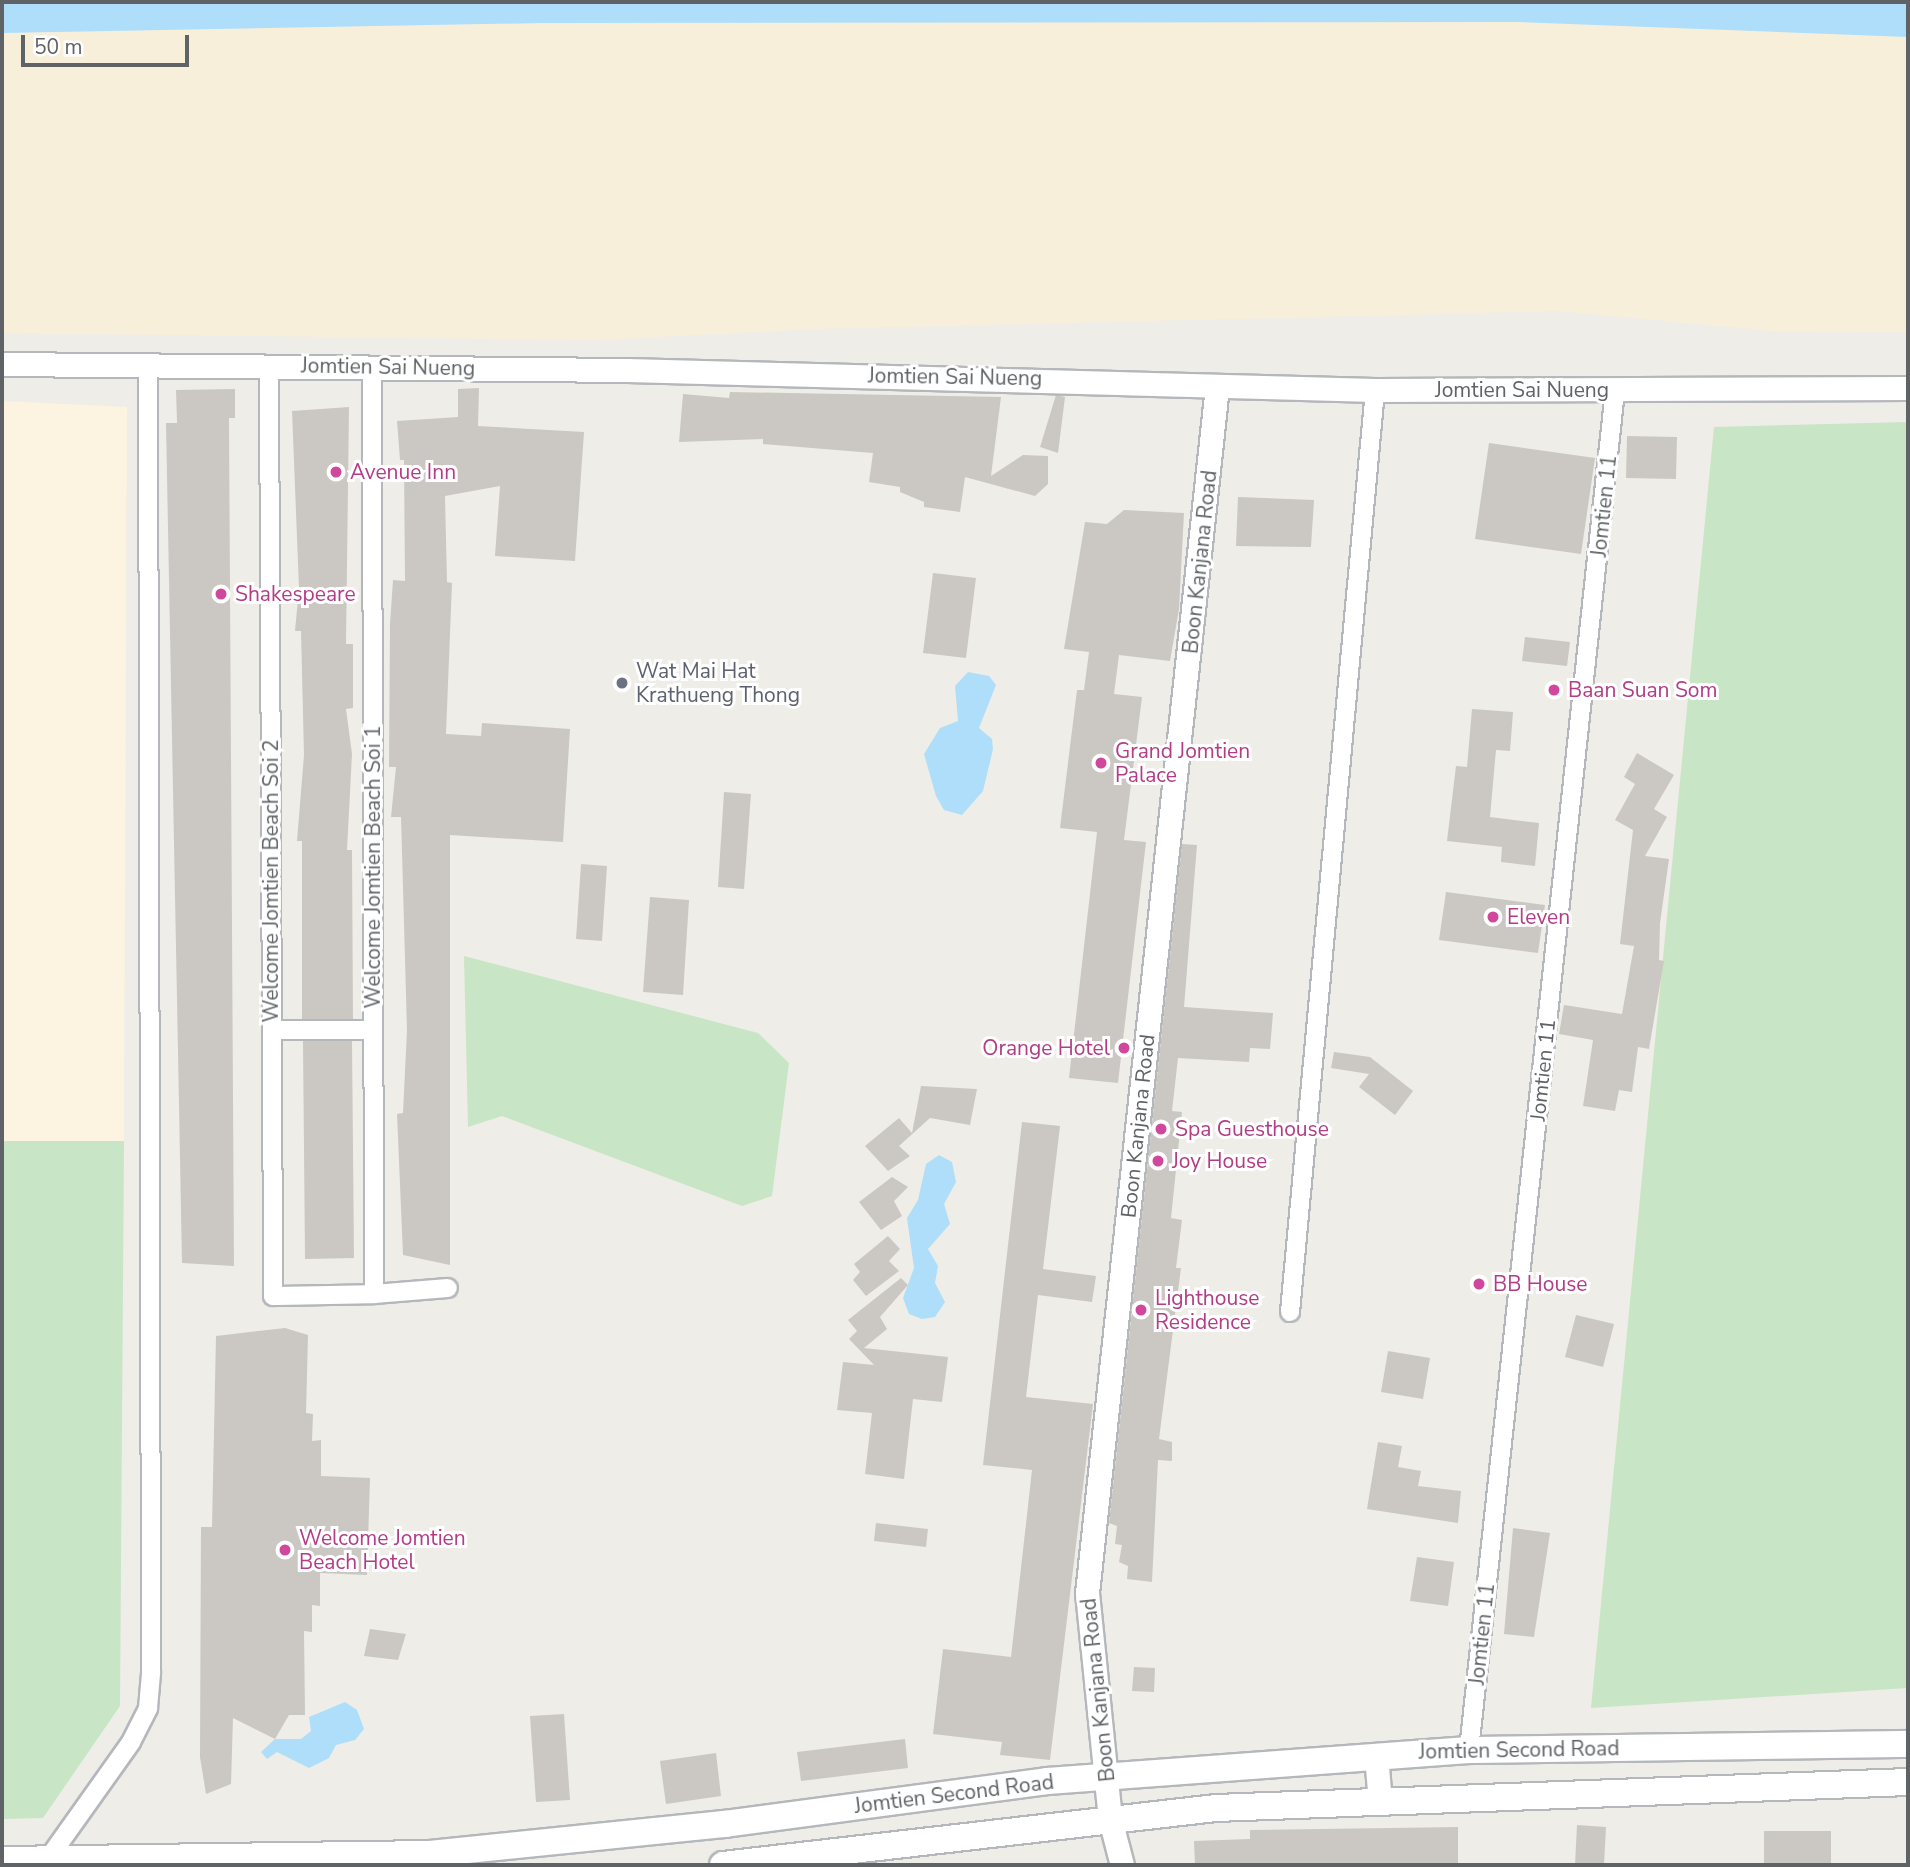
<!DOCTYPE html>
<style>
body{margin:0}
#map{position:relative;width:1910px;height:1867px;overflow:hidden;background:#efede7;font-family:"Nunito Sans",sans-serif}
div>[style]{position:absolute}
.commercial>*{inset:0;background:#fcf3e0}
.green>*{inset:0;background:#c8e5c6}
.sand>*{inset:0;background:#f8efda}
.water>*{inset:0;background:#aedef9}
.building>*{inset:0;background:#cbc8c4}
.roads{filter:drop-shadow(2px 0 #b4b7bb) drop-shadow(-2px 0 #b4b7bb) drop-shadow(0 2px #b4b7bb) drop-shadow(0 -2px #b4b7bb)}
.minor>*{height:18px;margin:-9px;padding:0 9px;transform-origin:9px;border-radius:9px;background:#fff}
.tertiary>*{height:23px;margin:-11.5px;padding:0 11.5px;transform-origin:11.5px;border-radius:11.5px;background:#fff}
.secondary>*{height:26px;margin:-13px;padding:0 13px;transform-origin:13px;border-radius:13px;background:#fff}
.dots>*{width:19px;height:19px;translate:-50% -50%;box-sizing:border-box;border:4px solid #fff;border-radius:50%}
span{translate:-50% -50%;white-space:nowrap;text-align:center;line-height:1.15;-webkit-text-stroke:6px #fff;paint-order:stroke}
.street-label{font-size:21px;color:#5f6366}
.hotel-label{font-size:21px;color:#b23c85}
.left{translate:0 -50%;text-align:left}
.right{translate:-100% -50%;text-align:right}
.worship-label{font-size:21px;color:#5b616d}
.frame{position:absolute;inset:0;border:4px solid #5f6366;pointer-events:none}
.scale{position:absolute;left:21px;top:35px;width:168px;height:32px;box-sizing:border-box;border:4px solid #5f6366;border-top:0;padding-left:9px;font-size:21px;line-height:24px;white-space:nowrap;color:#5f6366;-webkit-text-stroke:5px #fff;paint-order:stroke}
</style>
<div id="map">
<div class="commercial">
<div style="clip-path:polygon(2px 401px,127px 407px,124px 1141px,2px 1141px)"></div>
</div>
<div class="green">
<div style="clip-path:polygon(1908px 422px,1908px 1688px,1591px 1708px,1714px 427px)"></div>
<div style="clip-path:polygon(464px 956px,758px 1033px,789px 1063px,772px 1196px,742px 1206px,502px 1116px,468px 1127px)"></div>
<div style="clip-path:polygon(2px 1141px,124px 1141px,120px 1706px,43px 1818px,2px 1819px)"></div>
</div>
<div class="sand">
<div style="clip-path:polygon(1517px 22px,1908px 37px,1908px 332px,1774px 331px,1559px 311px,810px 329px,597px 340px,2px 333px,2px 33px,543px 23px)"></div>
</div>
<div class="water">
<div style="clip-path:polygon(2px 2px,1908px 2px,1908px 37px,1517px 22px,543px 23px,2px 33px)"></div>
<div style="clip-path:polygon(968px 672px,989px 676px,996px 685px,979px 728px,992px 739px,993px 749px,983px 791px,962px 815px,944px 810px,936px 796px,924px 754px,940px 728px,958px 721px,955px 686px)"></div>
<div style="clip-path:polygon(939px 1155px,952px 1162px,956px 1182px,944px 1204px,950px 1224px,928px 1249px,938px 1266px,935px 1283px,945px 1302px,935px 1317px,922px 1319px,909px 1314px,903px 1298px,914px 1268px,907px 1218px,918px 1200px,926px 1164px)"></div>
<div style="clip-path:polygon(345px 1702px,357px 1710px,364px 1729px,355px 1740px,336px 1745px,329px 1758px,309px 1768px,277px 1752px,267px 1759px,261px 1752px,275px 1739px,301px 1739px,311px 1731px,309px 1717px)"></div>
</div>
<div class="building">
<div style="clip-path:polygon(479px 388px,478px 426px,584px 432px,575px 561px,495px 556px,500px 486px,445px 496px,447px 582px,452px 583px,446px 734px,481px 736px,482px 723px,570px 729px,563px 842px,450px 835px,450px 1265px,403px 1255px,397px 1114px,403px 1113px,407px 1030px,401px 817px,391px 817px,396px 767px,389px 767px,390px 624px,393px 580px,405px 581px,404px 460px,400px 460px,397px 421px,458px 417px,458px 389px)"></div>
<div style="clip-path:polygon(235px 389px,235px 418px,229px 418px,234px 1266px,182px 1263px,166px 423px,177px 423px,176px 390px)"></div>
<div style="clip-path:polygon(730px 392px,1001px 397px,991px 476px,1023px 455px,1048px 456px,1048px 484px,1035px 496px,965px 477px,960px 512px,924px 507px,924px 502px,900px 492px,900px 487px,869px 482px,873px 453px,763px 444px,763px 439px,679px 442px,683px 394px,729px 398px)"></div>
<div style="clip-path:polygon(1056px 395px,1065px 397px,1058px 453px,1040px 447px)"></div>
<div style="clip-path:polygon(349px 407px,346px 644px,353px 644px,353px 708px,346px 709px,352px 754px,347px 850px,352px 850px,353px 1019px,302px 1019px,302px 841px,297px 841px,304px 755px,301px 631px,295px 631px,299px 588px,292px 411px)"></div>
<div style="clip-path:polygon(1627px 436px,1677px 437px,1676px 479px,1626px 478px)"></div>
<div style="clip-path:polygon(1489px 443px,1595px 458px,1581px 554px,1475px 539px)"></div>
<div style="clip-path:polygon(1238px 497px,1314px 500px,1311px 547px,1236px 546px)"></div>
<div style="clip-path:polygon(1124px 510px,1184px 513px,1179px 609px,1170px 661px,1119px 655px,1114px 694px,1142px 697px,1124px 840px,1146px 842px,1118px 1083px,1069px 1078px,1097px 832px,1060px 828px,1077px 690px,1084px 690px,1089px 652px,1064px 649px,1085px 522px,1107px 524px)"></div>
<div style="clip-path:polygon(933px 573px,976px 578px,966px 658px,923px 653px)"></div>
<div style="clip-path:polygon(1525px 637px,1570px 642px,1567px 666px,1522px 661px)"></div>
<div style="clip-path:polygon(1472px 709px,1513px 712px,1510px 751px,1496px 750px,1490px 817px,1539px 823px,1535px 866px,1501px 862px,1502px 847px,1447px 841px,1456px 766px,1467px 767px)"></div>
<div style="clip-path:polygon(1637px 753px,1674px 775px,1654px 809px,1667px 817px,1645px 856px,1669px 859px,1660px 923px,1659px 960px,1664px 961px,1649px 1049px,1638px 1047px,1632px 1092px,1619px 1090px,1615px 1111px,1583px 1106px,1593px 1040px,1559px 1034px,1564px 1005px,1622px 1014px,1634px 946px,1620px 944px,1633px 830px,1615px 820px,1635px 784px,1624px 777px)"></div>
<div style="clip-path:polygon(724px 792px,751px 794px,744px 889px,718px 887px)"></div>
<div style="clip-path:polygon(1182px 844px,1197px 845px,1184px 1007px,1273px 1013px,1270px 1049px,1250px 1048px,1249px 1062px,1178px 1058px,1172px 1111px,1182px 1112px,1171px 1218px,1182px 1220px,1176px 1268px,1181px 1268px,1159px 1439px,1172px 1442px,1172px 1461px,1158px 1460px,1152px 1582px,1127px 1579px,1128px 1566px,1119px 1562px,1122px 1545px,1115px 1544px,1117px 1526px,1109px 1523px)"></div>
<div style="clip-path:polygon(581px 864px,607px 866px,602px 941px,576px 939px)"></div>
<div style="clip-path:polygon(1446px 892px,1545px 905px,1538px 953px,1439px 940px)"></div>
<div style="clip-path:polygon(650px 897px,689px 900px,683px 995px,643px 992px)"></div>
<div style="clip-path:polygon(303px 1041px,352px 1041px,354px 1258px,305px 1259px)"></div>
<div style="clip-path:polygon(1334px 1052px,1370px 1057px,1413px 1091px,1395px 1115px,1359px 1087px,1369px 1074px,1331px 1068px)"></div>
<div style="clip-path:polygon(921px 1086px,977px 1089px,970px 1125px,930px 1118px,899px 1146px,910px 1156px,888px 1171px,865px 1146px,899px 1118px,912px 1133px)"></div>
<div style="clip-path:polygon(1022px 1122px,1060px 1126px,1043px 1269px,1096px 1276px,1092px 1302px,1038px 1295px,1026px 1397px,1093px 1404px,1050px 1760px,1000px 1755px,1002px 1742px,933px 1734px,943px 1649px,1011px 1657px,1032px 1470px,983px 1465px)"></div>
<div style="clip-path:polygon(892px 1177px,908px 1187px,894px 1201px,902px 1216px,881px 1230px,859px 1202px)"></div>
<div style="clip-path:polygon(888px 1236px,900px 1249px,889px 1261px,899px 1271px,866px 1296px,853px 1280px,860px 1272px,854px 1264px)"></div>
<div style="clip-path:polygon(901px 1278px,908px 1285px,880px 1317px,887px 1329px,864px 1348px,948px 1357px,942px 1402px,913px 1399px,904px 1479px,865px 1474px,872px 1413px,837px 1410px,843px 1362px,874px 1365px,849px 1339px,857px 1331px,848px 1320px)"></div>
<div style="clip-path:polygon(1576px 1315px,1614px 1324px,1603px 1367px,1565px 1357px)"></div>
<div style="clip-path:polygon(285px 1328px,308px 1335px,306px 1413px,313px 1414px,312px 1441px,321px 1440px,321px 1476px,370px 1478px,367px 1575px,320px 1573px,320px 1606px,312px 1605px,312px 1632px,304px 1631px,305px 1715px,289px 1715px,275px 1739px,233px 1718px,231px 1784px,206px 1794px,200px 1757px,201px 1527px,212px 1527px,216px 1336px)"></div>
<div style="clip-path:polygon(1388px 1351px,1430px 1358px,1423px 1399px,1381px 1392px)"></div>
<div style="clip-path:polygon(1378px 1442px,1402px 1446px,1398px 1467px,1421px 1471px,1418px 1486px,1461px 1491px,1458px 1523px,1367px 1509px)"></div>
<div style="clip-path:polygon(876px 1523px,928px 1529px,926px 1547px,874px 1541px)"></div>
<div style="clip-path:polygon(1513px 1528px,1550px 1533px,1534px 1637px,1504px 1634px)"></div>
<div style="clip-path:polygon(1417px 1557px,1454px 1562px,1448px 1606px,1410px 1601px)"></div>
<div style="clip-path:polygon(370px 1629px,406px 1634px,398px 1660px,364px 1656px)"></div>
<div style="clip-path:polygon(1134px 1667px,1155px 1668px,1154px 1692px,1132px 1691px)"></div>
<div style="clip-path:polygon(564px 1714px,570px 1800px,536px 1802px,530px 1716px)"></div>
<div style="clip-path:polygon(905px 1739px,908px 1768px,801px 1781px,797px 1752px)"></div>
<div style="clip-path:polygon(716px 1753px,721px 1796px,666px 1804px,660px 1761px)"></div>
<div style="clip-path:polygon(1577px 1825px,1606px 1827px,1604px 1865px,1575px 1865px)"></div>
<div style="clip-path:polygon(1458px 1827px,1458px 1865px,1195px 1865px,1194px 1841px,1250px 1839px,1250px 1830px)"></div>
<div style="clip-path:polygon(1764px 1831px,1831px 1831px,1831px 1865px,1764px 1865px)"></div>
</div>
<div class="roads">
<div class="minor">
<div style="left:269px;top:366px;width:930px;rotate:89.75deg"></div>
<div style="left:273px;top:1296px;width:101px;rotate:-1.1deg"></div>
<div style="left:372px;top:366px;width:928px;rotate:89.88deg"></div>
<div style="left:374px;top:1294px;width:74px;rotate:-4.6deg"></div>
<div style="left:272px;top:1030px;width:101px"></div>
<div style="left:1290px;top:1312px;width:926px;rotate:-84.73deg"></div>
<div style="left:1469px;top:1750px;width:1368px;rotate:-83.87deg"></div>
<div style="left:48px;top:1859px;width:143px;rotate:-54.6deg"></div>
<div style="left:131px;top:1742px;width:38px;rotate:-63deg"></div>
<div style="left:148px;top:1708px;width:37px;rotate:-85deg"></div>
<div style="left:151px;top:1671px;width:1305px;rotate:-90.13deg"></div>
</div>
<div class="tertiary">
<div style="left:2px;top:364px;width:625px;rotate:0.55deg"></div>
<div style="left:627px;top:370px;width:748px;rotate:1.53deg"></div>
<div style="left:1375px;top:390px;width:533px;rotate:-0.21deg"></div>
<div style="left:1376px;top:1755px;width:48px;rotate:85.2deg"></div>
<div style="left:1122px;top:1865px;width:48px;rotate:-104.6deg"></div>
<div style="left:1110px;top:1819px;width:227px;rotate:-95.8deg"></div>
<div style="left:1087px;top:1593px;width:1214px;rotate:-83.85deg"></div>
</div>
<div class="secondary">
<div style="left:2px;top:1860px;width:426px;rotate:-0.8deg"></div>
<div style="left:428px;top:1854px;width:299px;rotate:-5.8deg"></div>
<div style="left:725px;top:1824px;width:325px;rotate:-7.6deg"></div>
<div style="left:1047px;top:1781px;width:423px;rotate:-4.2deg"></div>
<div style="left:1469px;top:1750px;width:439px;rotate:-0.8deg"></div>
<div style="left:723px;top:1865px;width:496px;rotate:-6.6deg"></div>
<div style="left:1216px;top:1808px;width:692px;rotate:-2.15deg"></div>
</div>
</div>
<div class="dots">
<div style="left:336px;top:472px;background:#d1479c"></div>
<div style="left:221px;top:594px;background:#d1479c"></div>
<div style="left:622px;top:683px;background:#6b7280"></div>
<div style="left:1554px;top:690px;background:#d1479c"></div>
<div style="left:1101px;top:763px;background:#d1479c"></div>
<div style="left:1493px;top:917px;background:#d1479c"></div>
<div style="left:1124px;top:1048px;background:#d1479c"></div>
<div style="left:1161px;top:1129px;background:#d1479c"></div>
<div style="left:1158px;top:1161px;background:#d1479c"></div>
<div style="left:1479px;top:1284px;background:#d1479c"></div>
<div style="left:1141px;top:1310px;background:#d1479c"></div>
<div style="left:285px;top:1550px;background:#d1479c"></div>
</div>
<div class="street-label">
<span style="left:388px;top:367px;rotate:1deg">Jomtien Sai Nueng</span>
<span style="left:955px;top:377px;rotate:1deg">Jomtien Sai Nueng</span>
<span style="left:1522px;top:390px">Jomtien Sai Nueng</span>
<span style="left:1604px;top:506px;rotate:-84deg">Jomtien 11</span>
<span style="left:1200px;top:562px;rotate:-84deg">Boon Kanjana Road</span>
<span style="left:373px;top:867px;rotate:-90deg">Welcome Jomtien Beach Soi 1</span>
<span style="left:271px;top:881px;rotate:-90deg">Welcome Jomtien Beach Soi 2</span>
<span style="left:1543px;top:1070px;rotate:-84deg">Jomtien 11</span>
<span style="left:1138px;top:1126px;rotate:-84deg">Boon Kanjana Road</span>
<span style="left:1482px;top:1634px;rotate:-84deg">Jomtien 11</span>
<span style="left:1098px;top:1690px;rotate:-96deg">Boon Kanjana Road</span>
<span style="left:1519px;top:1750px;rotate:-1deg">Jomtien Second Road</span>
<span style="left:954px;top:1794px;rotate:-7deg">Jomtien Second Road</span>
</div>
<div class="hotel-label">
<span class="left" style="left:350px;top:472px">Avenue Inn</span>
<span class="left" style="left:235px;top:594px">Shakespeare</span>
<span class="left" style="left:1568px;top:690px">Baan Suan Som</span>
<span class="left" style="left:1115px;top:763px">Grand Jomtien<br>Palace</span>
<span class="left" style="left:1507px;top:917px">Eleven</span>
<span class="right" style="left:1110px;top:1048px">Orange Hotel</span>
<span class="left" style="left:1175px;top:1129px">Spa Guesthouse</span>
<span class="left" style="left:1172px;top:1161px">Joy House</span>
<span class="left" style="left:1493px;top:1284px">BB House</span>
<span class="left" style="left:1155px;top:1310px">Lighthouse<br>Residence</span>
<span class="left" style="left:299px;top:1550px">Welcome Jomtien<br>Beach Hotel</span>
</div>
<div class="worship-label">
<span class="left" style="left:636px;top:683px">Wat Mai Hat<br>Krathueng Thong</span>
</div>
<div class="frame"></div>
<div class="scale">50 m</div>
</div>
